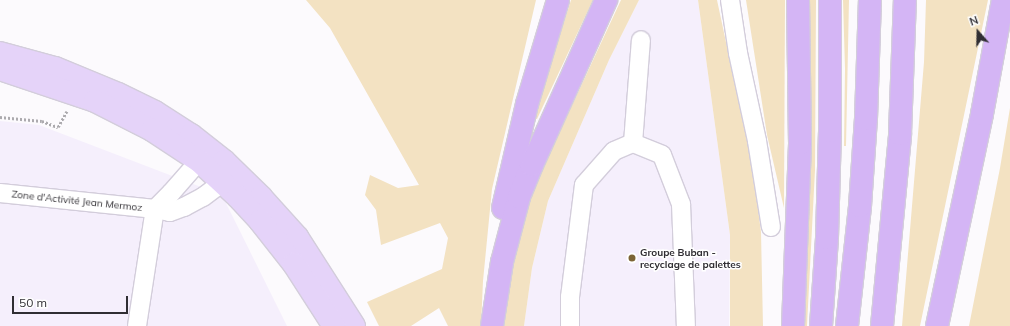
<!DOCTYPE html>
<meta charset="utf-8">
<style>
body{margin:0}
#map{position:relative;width:1010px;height:326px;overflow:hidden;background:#fcfafd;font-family:Mulish,sans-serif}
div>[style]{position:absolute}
.built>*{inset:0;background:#f5effc}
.green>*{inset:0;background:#f3e2c2}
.path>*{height:2.5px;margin-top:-1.25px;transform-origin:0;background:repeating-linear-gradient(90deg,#acaaae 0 2px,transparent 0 4px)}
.roads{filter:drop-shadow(1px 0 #d3cddb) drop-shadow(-1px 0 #d3cddb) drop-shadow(0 1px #d3cddb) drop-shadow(0 -1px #d3cddb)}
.minor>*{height:18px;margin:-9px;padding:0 9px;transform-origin:9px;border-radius:9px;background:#fff}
.major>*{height:22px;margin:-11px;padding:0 11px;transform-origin:11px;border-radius:11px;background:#e5d3f9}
.highway>*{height:22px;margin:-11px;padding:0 11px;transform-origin:11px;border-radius:11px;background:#d4b5f5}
.dots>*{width:11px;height:11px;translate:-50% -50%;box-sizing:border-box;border:2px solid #fff;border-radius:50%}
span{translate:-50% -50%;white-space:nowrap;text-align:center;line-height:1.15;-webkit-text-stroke:3px #fff;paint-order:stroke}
.street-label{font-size:10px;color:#302e33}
.poi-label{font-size:10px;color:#302e33;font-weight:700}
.left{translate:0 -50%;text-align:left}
.north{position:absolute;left:958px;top:12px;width:40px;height:40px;-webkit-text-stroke:3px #fff;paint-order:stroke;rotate:340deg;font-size:11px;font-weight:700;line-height:16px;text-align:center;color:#302e33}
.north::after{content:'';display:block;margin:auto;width:14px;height:18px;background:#302e33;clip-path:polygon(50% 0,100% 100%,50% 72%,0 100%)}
.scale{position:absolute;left:12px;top:296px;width:116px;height:18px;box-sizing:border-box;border:2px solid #302e33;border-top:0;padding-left:5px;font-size:12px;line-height:14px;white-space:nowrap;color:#302e33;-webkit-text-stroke:3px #fff;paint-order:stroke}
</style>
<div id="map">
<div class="built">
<div style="clip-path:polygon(639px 0,698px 0,730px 235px,729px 326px,524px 326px,532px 268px,548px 201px,609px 60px)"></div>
<div style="clip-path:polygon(0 121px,39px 125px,222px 195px,287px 326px,0 326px)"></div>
</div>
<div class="green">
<div style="clip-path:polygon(306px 0,536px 0,492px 189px,483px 281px,481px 326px,448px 326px,439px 308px,411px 326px,379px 326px,367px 302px,442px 269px,448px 238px,440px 223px,381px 245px,376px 210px,365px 195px,370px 175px,398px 188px,419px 185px,330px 28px)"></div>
<div style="clip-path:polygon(571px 0,593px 0,537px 119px,533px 119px)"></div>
<div style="clip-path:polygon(621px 0,639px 0,609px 60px,548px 201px,532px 268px,524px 326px,504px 326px,512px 270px,533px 189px)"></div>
<div style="clip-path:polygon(698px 0,717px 0,752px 164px,761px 232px,763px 326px,730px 326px,730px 235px)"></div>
<div style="clip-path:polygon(746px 0,785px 0,784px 208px,767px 135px)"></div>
<div style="clip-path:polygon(807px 0,816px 0,815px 170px,807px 326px,803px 326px,810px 185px)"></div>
<div style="clip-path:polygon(843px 0,849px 0,846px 146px,844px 146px,845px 69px)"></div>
<div style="clip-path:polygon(926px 0,988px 0,920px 326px,902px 326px,924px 62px)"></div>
<div style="clip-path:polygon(1010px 108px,1010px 326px,969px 326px,1000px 168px)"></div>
</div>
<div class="path">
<div style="left:0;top:117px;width:42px;rotate:5.4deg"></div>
<div style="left:42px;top:121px;width:17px;rotate:21deg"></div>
<div style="left:58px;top:127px;width:18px;rotate:-61deg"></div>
</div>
<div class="roads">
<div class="minor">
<div style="left:730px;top:0;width:54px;rotate:81.4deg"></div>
<div style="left:738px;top:53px;width:90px;rotate:77.8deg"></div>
<div style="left:757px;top:141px;width:87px;rotate:80.8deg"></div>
<div style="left:633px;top:143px;width:103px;rotate:-85.6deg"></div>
<div style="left:0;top:193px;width:156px;rotate:5.9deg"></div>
<div style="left:155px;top:209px;width:15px;rotate:11deg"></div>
<div style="left:170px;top:212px;width:15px;rotate:-20deg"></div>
<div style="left:184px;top:207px;width:21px;rotate:-28deg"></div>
<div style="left:203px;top:197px;width:25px;rotate:-37deg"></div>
<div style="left:137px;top:326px;width:118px;rotate:-81.3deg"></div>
<div style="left:155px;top:209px;width:23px;rotate:-45deg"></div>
<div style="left:171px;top:193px;width:43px;rotate:-48.8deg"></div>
<div style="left:570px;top:326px;width:29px;rotate:-90deg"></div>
<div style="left:570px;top:297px;width:113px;rotate:-82.9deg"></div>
<div style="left:584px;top:185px;width:45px;rotate:-48.6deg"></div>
<div style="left:614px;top:151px;width:21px;rotate:-23deg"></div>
<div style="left:633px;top:143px;width:31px;rotate:22deg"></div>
<div style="left:662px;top:155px;width:53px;rotate:68.8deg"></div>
<div style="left:681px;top:204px;width:122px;rotate:87.7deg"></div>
</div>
<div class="major">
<div style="left:0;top:53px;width:57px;rotate:15.3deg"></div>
<div style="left:55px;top:68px;width:68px;rotate:22.4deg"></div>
<div style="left:118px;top:94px;width:41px;rotate:25.9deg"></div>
<div style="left:155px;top:112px;width:43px;rotate:32.6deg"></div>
<div style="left:191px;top:135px;width:42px;rotate:38.2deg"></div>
<div style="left:224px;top:161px;width:52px;rotate:44.2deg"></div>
<div style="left:261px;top:197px;width:54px;rotate:48deg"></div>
<div style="left:297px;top:237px;width:106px;rotate:57.4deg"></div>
<div style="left:0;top:69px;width:100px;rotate:18.6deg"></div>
<div style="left:95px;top:101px;width:64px;rotate:27deg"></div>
<div style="left:152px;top:130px;width:56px;rotate:33.4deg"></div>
<div style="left:199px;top:161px;width:53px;rotate:42.7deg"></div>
<div style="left:238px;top:197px;width:33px;rotate:47deg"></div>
<div style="left:260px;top:221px;width:55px;rotate:51.7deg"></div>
<div style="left:294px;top:264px;width:74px;rotate:57.2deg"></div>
</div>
<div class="highway">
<div style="left:503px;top:208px;width:107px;rotate:-77deg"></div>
<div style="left:527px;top:104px;width:109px;rotate:-73.4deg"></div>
<div style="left:492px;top:326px;width:65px;rotate:-81.1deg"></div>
<div style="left:502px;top:262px;width:67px;rotate:-75.3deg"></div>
<div style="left:519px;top:197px;width:35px;rotate:-68deg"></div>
<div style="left:532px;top:165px;width:181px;rotate:-65.8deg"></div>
<div style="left:793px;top:326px;width:183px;rotate:-87.8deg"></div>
<div style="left:800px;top:143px;width:143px;rotate:-90.8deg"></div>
<div style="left:821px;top:326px;width:88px;rotate:-86.1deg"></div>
<div style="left:827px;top:238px;width:107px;rotate:-88.4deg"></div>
<div style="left:830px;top:131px;width:131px;rotate:-90deg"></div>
<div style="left:847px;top:326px;width:121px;rotate:-83.8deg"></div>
<div style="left:860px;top:206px;width:87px;rotate:-86.1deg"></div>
<div style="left:866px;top:119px;width:119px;rotate:-88.1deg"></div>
<div style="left:882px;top:326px;width:193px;rotate:-84.6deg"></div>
<div style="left:900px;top:134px;width:134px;rotate:-87.9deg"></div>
<div style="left:937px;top:326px;width:217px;rotate:-78deg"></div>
<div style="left:982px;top:114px;width:116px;rotate:-79.6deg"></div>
</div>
</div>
<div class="dots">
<div style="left:632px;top:258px;background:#7c6435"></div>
</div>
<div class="street-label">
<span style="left:77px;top:201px;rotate:6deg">Zone d'Activité Jean Mermoz</span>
</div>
<div class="poi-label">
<span class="left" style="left:640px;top:258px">Groupe Buban -<br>recyclage de palettes</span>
</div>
<div class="north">N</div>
<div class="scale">50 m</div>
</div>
